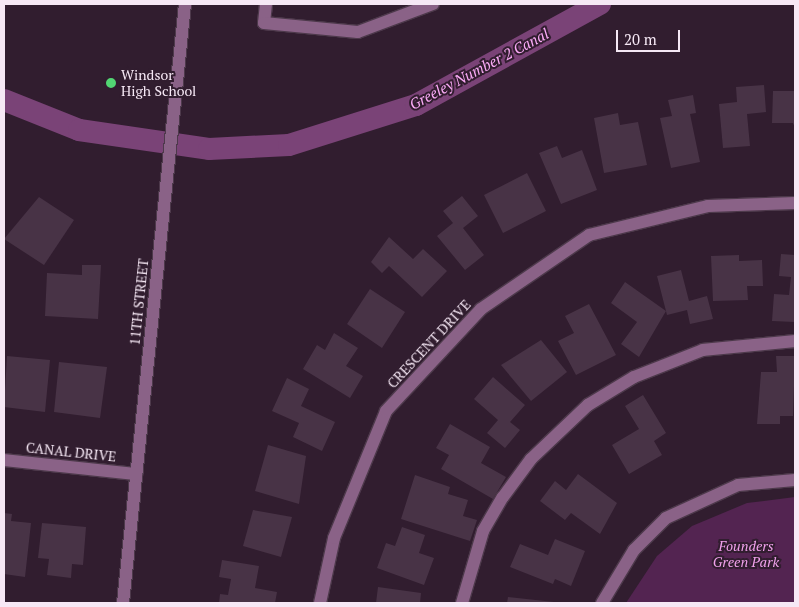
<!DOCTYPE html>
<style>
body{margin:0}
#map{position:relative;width:799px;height:607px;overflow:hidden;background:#311d2f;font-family:"PT Serif",serif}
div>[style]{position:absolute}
.green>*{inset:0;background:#532451}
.canal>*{height:22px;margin:-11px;padding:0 11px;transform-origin:11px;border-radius:11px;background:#7a4377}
.building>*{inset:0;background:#483346}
.roads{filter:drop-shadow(1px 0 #4d394b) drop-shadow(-1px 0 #4d394b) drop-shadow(0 1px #4d394b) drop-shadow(0 -1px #4d394b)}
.minor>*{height:12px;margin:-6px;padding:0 6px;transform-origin:6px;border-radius:6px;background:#8a6287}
.dots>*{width:14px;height:14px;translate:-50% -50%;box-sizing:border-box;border:2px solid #311d2f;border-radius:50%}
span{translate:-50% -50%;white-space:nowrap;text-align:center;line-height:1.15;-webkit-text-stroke:4px #311d2f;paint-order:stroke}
.poi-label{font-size:14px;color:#f6e8f5}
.left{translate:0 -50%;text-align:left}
.street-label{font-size:14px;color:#f6e8f5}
.park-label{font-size:14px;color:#f1a1ec;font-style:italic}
.water-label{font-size:15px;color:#fbabf7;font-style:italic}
.frame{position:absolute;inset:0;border:5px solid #f6e8f5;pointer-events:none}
.scale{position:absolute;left:616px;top:30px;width:64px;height:22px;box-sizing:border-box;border:2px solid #f6e8f5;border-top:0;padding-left:6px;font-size:15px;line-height:18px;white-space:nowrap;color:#f6e8f5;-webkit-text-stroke:4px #311d2f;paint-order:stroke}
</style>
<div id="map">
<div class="green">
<div style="clip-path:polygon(795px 497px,795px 603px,626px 603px,657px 556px,692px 526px,747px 503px)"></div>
</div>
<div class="canal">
<div style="left:4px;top:100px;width:81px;rotate:21.8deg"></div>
<div style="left:79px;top:130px;width:131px;rotate:8.3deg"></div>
<div style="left:209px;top:149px;width:80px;rotate:-2.9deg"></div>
<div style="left:289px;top:145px;width:133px;rotate:-17.5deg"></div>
<div style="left:416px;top:105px;width:210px;rotate:-28.8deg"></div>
</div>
<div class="building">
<div style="clip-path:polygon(764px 85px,766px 112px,747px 114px,750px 146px,723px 148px,719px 104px,737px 102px,736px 87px)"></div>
<div style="clip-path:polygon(773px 91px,795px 91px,795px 128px,793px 123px,772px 123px)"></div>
<div style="clip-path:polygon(693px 95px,696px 113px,690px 114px,700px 162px,671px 168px,660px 118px,672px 116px,668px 100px)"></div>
<div style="clip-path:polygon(618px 113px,620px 125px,638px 122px,647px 165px,604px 173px,594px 118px)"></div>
<div style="clip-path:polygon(557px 146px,562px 158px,582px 150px,597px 190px,561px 204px,539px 153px)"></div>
<div style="clip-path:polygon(527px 173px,546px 211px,503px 233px,484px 195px)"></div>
<div style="clip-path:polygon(462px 196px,478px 216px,463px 228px,484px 255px,465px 270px,437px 236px,453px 223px,443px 211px)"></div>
<div style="clip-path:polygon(39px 197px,74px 220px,44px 265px,4px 239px)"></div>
<div style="clip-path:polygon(389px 237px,413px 259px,423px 249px,447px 271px,422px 297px,389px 266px,382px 273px,371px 262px)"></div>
<div style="clip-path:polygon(781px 254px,795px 255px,795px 322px,772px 321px,774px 294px,789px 295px,791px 277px,779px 276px)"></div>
<div style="clip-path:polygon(739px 255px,739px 261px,762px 260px,763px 286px,747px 286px,748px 300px,713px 301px,711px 256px)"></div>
<div style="clip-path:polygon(82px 265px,101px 265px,98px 319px,45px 316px,47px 273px,82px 275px)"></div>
<div style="clip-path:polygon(681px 270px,689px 301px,707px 296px,713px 319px,690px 324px,687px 310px,667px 315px,657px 276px)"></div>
<div style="clip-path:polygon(625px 282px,666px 311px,639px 357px,621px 344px,637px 322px,611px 303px)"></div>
<div style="clip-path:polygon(370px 289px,405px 312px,382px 348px,347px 324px)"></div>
<div style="clip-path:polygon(589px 304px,616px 355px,576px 375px,558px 341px,574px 333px,565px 316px)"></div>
<div style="clip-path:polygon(334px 333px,358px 348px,346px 366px,363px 376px,350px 398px,303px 369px,317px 345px,325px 350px)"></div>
<div style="clip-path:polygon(541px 340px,567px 372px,531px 401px,501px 365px)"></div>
<div style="clip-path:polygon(7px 356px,50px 360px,45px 412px,4px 407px)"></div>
<div style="clip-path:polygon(776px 356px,795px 356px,793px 416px,780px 416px,780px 424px,757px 424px,761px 372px,777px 372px)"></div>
<div style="clip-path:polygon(59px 362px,107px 367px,100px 418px,54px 412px)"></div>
<div style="clip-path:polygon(493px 377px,525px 405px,510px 422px,520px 430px,505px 448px,487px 433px,498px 420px,474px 399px)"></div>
<div style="clip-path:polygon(287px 378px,309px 389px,301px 406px,335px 422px,322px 451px,293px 437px,299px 423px,272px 411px)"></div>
<div style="clip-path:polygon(643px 395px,666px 433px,654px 441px,662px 455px,629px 474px,612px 445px,639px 429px,625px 406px)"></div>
<div style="clip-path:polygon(450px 424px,490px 447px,481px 463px,506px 477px,493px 499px,441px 469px,449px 455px,436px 448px)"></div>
<div style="clip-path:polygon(268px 445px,306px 456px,299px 504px,255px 491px)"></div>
<div style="clip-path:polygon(578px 474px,617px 503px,600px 534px,571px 513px,565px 520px,540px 501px,555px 481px,566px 490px)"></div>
<div style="clip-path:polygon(415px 475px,450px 487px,448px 494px,468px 500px,463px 516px,477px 520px,470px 541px,401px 519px)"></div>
<div style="clip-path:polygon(253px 510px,292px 517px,281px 557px,243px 546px)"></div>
<div style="clip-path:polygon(4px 513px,12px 514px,11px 521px,31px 523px,25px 577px,4px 574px)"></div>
<div style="clip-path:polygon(42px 523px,86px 527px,83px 565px,72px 564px,71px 578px,47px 575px,49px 559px,38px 558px)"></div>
<div style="clip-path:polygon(402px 527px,425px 535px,419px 553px,434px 558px,424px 585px,377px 568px,386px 543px,395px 546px)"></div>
<div style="clip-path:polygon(555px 539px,585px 551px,571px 586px,555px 579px,553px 584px,510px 567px,520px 544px,548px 555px)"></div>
<div style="clip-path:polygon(222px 560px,259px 566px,255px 588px,277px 592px,275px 603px,219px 603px,220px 594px,228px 595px,231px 579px,219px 577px)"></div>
<div style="clip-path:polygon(378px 587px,421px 593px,420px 603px,376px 603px)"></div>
<div style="clip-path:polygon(508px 597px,554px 602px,554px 603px,507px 603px)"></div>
</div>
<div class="roads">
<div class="minor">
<div style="left:266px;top:4px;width:19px;rotate:96deg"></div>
<div style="left:264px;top:23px;width:94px;rotate:5.5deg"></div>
<div style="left:358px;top:32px;width:80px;rotate:-20.5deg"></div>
<div style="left:4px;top:460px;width:133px;rotate:6.1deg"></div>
<div style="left:123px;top:603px;width:602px;rotate:-84.09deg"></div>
<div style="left:320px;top:603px;width:66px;rotate:-77.8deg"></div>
<div style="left:334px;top:538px;width:137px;rotate:-67.7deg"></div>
<div style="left:386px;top:411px;width:139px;rotate:-47deg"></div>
<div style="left:481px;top:309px;width:131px;rotate:-34.4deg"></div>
<div style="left:589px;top:235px;width:122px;rotate:-13.7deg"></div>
<div style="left:708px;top:206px;width:87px;rotate:-2deg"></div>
<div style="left:462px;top:603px;width:75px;rotate:-73.7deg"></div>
<div style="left:483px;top:531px;width:39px;rotate:-60deg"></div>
<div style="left:503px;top:497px;width:47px;rotate:-53.6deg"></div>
<div style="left:531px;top:459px;width:79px;rotate:-43.5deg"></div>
<div style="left:588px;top:405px;width:54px;rotate:-31.3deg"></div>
<div style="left:634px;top:377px;width:74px;rotate:-21.4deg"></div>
<div style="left:703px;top:350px;width:92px;rotate:-5.6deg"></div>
<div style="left:602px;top:603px;width:62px;rotate:-58.9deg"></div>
<div style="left:634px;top:550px;width:45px;rotate:-45deg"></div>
<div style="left:666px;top:518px;width:79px;rotate:-24.6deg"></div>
<div style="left:738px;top:485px;width:57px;rotate:-5deg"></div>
</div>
</div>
<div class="dots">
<div style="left:111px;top:83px;background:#52d673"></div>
</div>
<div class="poi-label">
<span class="left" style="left:121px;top:83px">Windsor<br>High School</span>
</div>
<div class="street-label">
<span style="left:139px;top:302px;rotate:-84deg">11TH STREET</span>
<span style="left:429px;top:344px;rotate:-47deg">CRESCENT DRIVE</span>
<span style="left:71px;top:452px;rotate:6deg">CANAL DRIVE</span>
</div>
<div class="park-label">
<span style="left:746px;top:554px">Founders<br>Green Park</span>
</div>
<div class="water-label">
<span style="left:479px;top:69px;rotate:-28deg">Greeley Number 2 Canal</span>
</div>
<div class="frame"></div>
<div class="scale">20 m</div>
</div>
